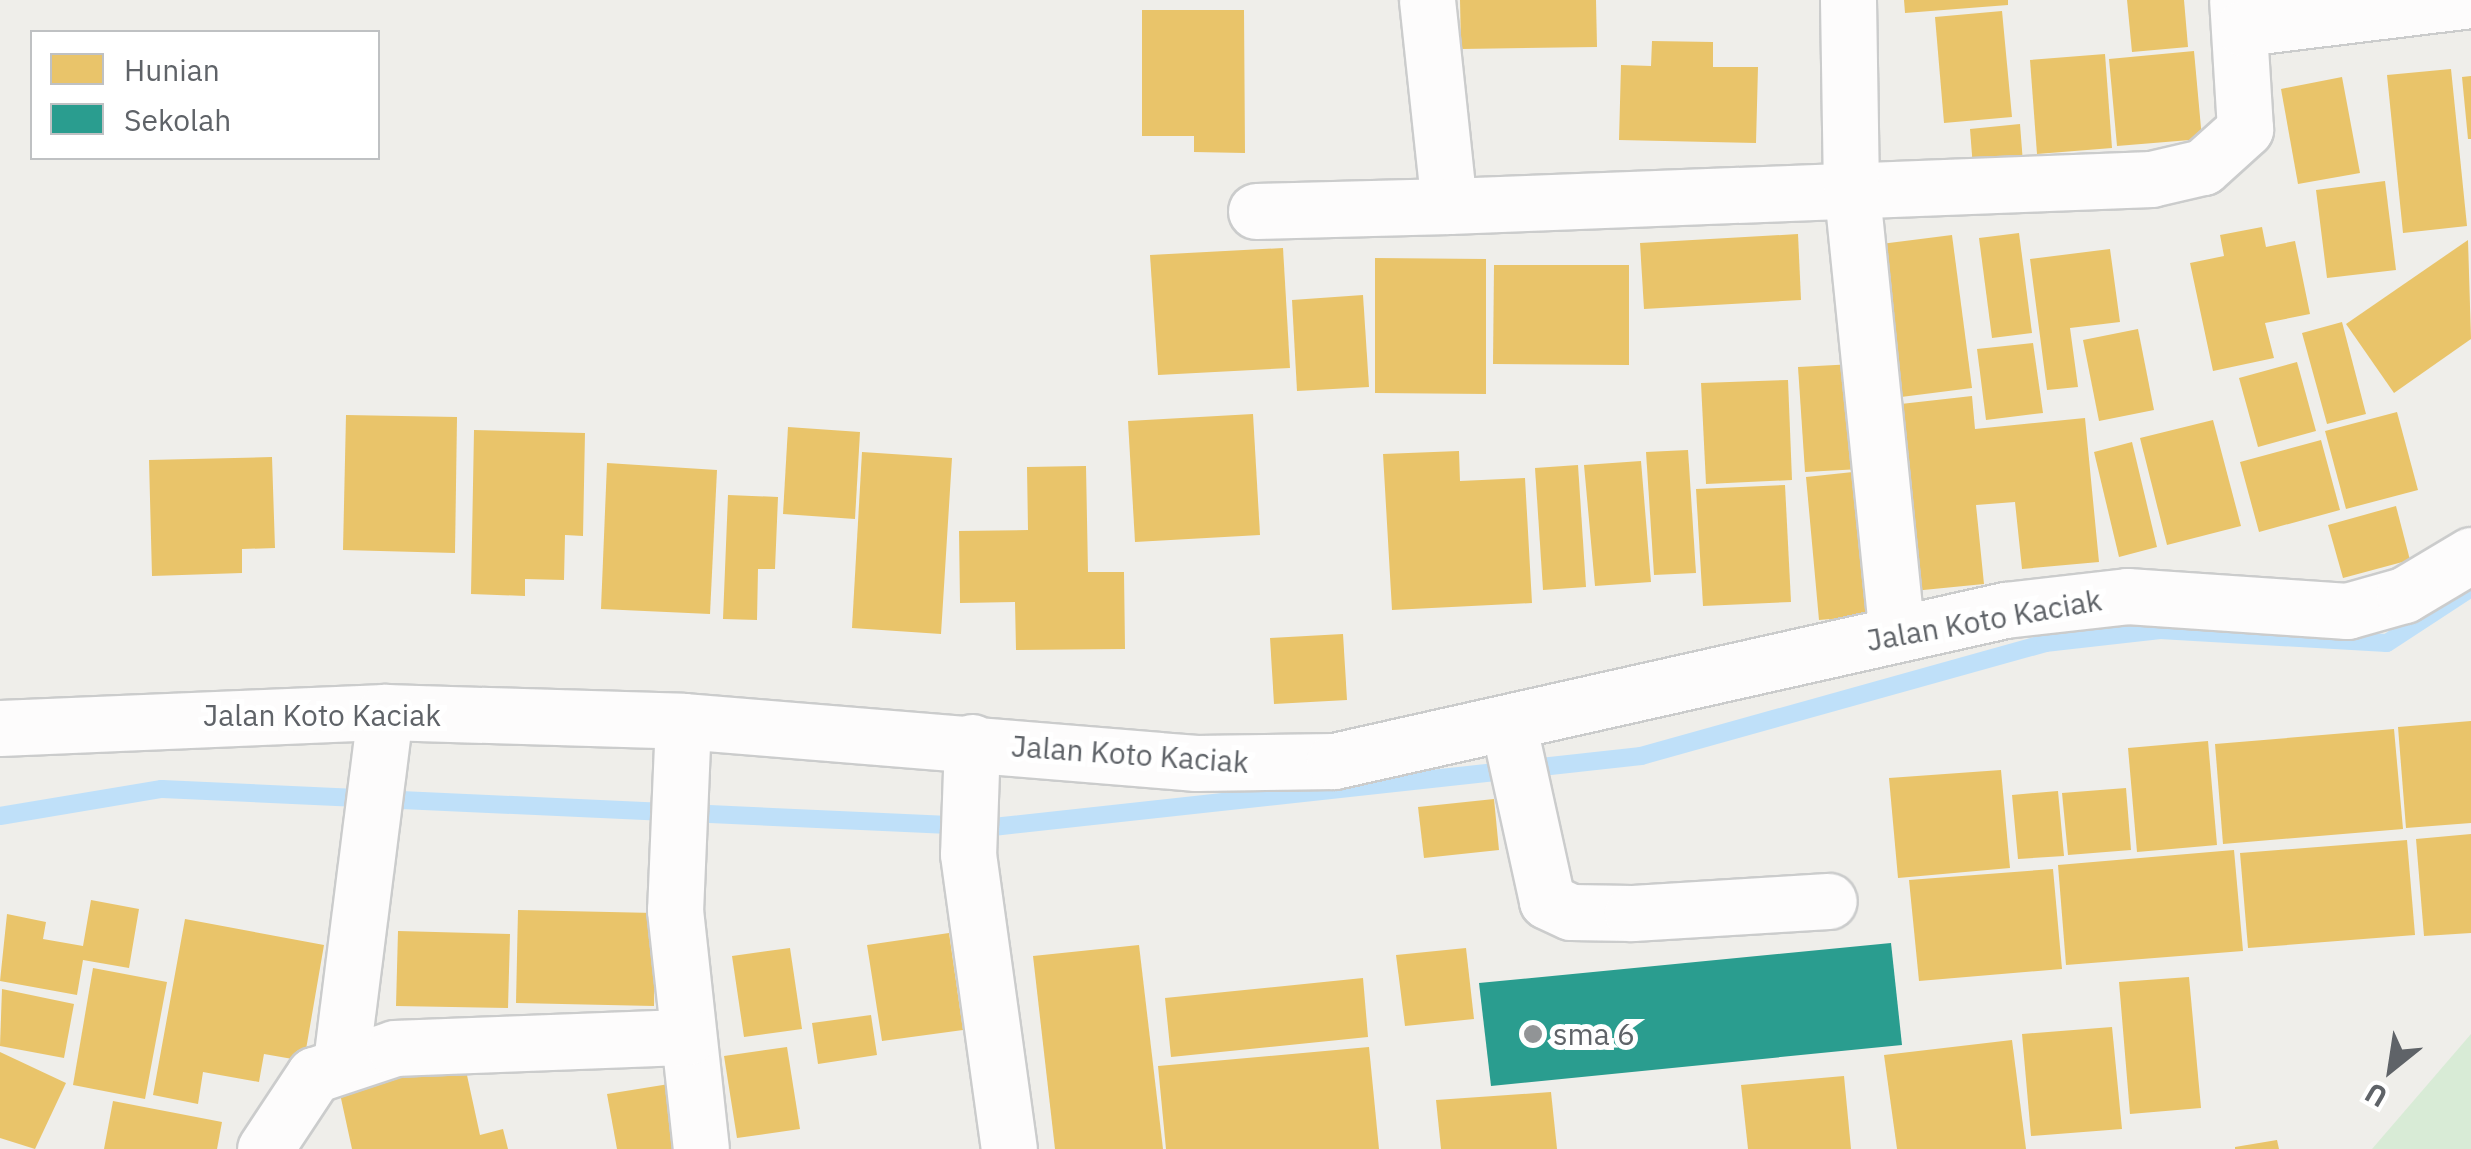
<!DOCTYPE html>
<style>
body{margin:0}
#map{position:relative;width:2471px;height:1149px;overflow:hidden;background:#efeeea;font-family:"IBM Plex Sans",sans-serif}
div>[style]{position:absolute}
.green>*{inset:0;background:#d8ebd6}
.homes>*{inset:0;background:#e9c46a}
.schools>*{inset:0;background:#2a9d8f}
.stream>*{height:18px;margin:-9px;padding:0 9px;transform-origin:9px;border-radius:9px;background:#bfe0f9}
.roads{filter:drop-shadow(2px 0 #cbcccc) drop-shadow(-2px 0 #cbcccc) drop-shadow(0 2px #cbcccc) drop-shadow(0 -2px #cbcccc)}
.minor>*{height:55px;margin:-27.5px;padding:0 27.5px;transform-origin:27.5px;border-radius:27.5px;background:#fdfcfc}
.dots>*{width:28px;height:28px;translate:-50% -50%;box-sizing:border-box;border:5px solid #fff;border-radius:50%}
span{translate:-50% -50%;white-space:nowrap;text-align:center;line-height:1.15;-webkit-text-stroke:10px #fff;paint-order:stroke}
.street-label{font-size:30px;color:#5f6368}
.poi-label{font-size:30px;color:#5f6368}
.left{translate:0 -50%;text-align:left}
.legend{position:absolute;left:30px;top:30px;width:350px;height:130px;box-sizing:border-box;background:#fff;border:2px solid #bfc1c3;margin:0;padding:12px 18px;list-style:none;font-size:30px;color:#5f6368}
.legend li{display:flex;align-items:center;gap:20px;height:50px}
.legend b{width:50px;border:2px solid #bfc1c3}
.north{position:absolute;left:2341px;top:1019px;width:100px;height:100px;-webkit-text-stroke:8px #fff;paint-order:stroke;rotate:210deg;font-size:28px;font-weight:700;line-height:40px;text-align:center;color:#5f6368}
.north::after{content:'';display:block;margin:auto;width:35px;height:45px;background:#5f6368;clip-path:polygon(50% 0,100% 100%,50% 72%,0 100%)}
</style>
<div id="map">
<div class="green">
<div style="clip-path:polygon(2471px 1034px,2471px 1149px,2372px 1149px)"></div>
</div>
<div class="homes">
<div style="clip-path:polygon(1460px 0,1596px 0,1597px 47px,1461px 49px)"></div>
<div style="clip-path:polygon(1904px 0,2008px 0,2008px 5px,1905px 13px)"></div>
<div style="clip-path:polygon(2127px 0,2184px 0,2188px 47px,2132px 52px)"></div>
<div style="clip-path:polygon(1142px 10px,1244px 10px,1245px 153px,1194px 152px,1194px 136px,1142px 136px)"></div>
<div style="clip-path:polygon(2002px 11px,2012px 117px,1944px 123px,1935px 17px)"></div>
<div style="clip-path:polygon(1652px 41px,1713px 42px,1713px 67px,1758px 67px,1756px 143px,1619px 140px,1621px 65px,1651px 66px)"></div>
<div style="clip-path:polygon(2194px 51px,2202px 139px,2117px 146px,2109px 59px)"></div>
<div style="clip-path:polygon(2105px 54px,2112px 148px,2037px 154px,2030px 60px)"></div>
<div style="clip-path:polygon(2451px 69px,2467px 226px,2403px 233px,2387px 75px)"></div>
<div style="clip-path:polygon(2471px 76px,2471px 139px,2468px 139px,2462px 77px)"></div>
<div style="clip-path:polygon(2342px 77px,2360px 173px,2298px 184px,2281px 89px)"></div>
<div style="clip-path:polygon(2020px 124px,2023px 163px,1973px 168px,1970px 129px)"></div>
<div style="clip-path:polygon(2385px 181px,2396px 270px,2327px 278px,2316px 190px)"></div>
<div style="clip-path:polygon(2262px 227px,2266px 247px,2295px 241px,2310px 314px,2265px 323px,2274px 358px,2213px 371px,2190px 263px,2224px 256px,2220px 235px)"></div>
<div style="clip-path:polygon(2019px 233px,2032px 333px,1992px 338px,1979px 238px)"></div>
<div style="clip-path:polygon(1798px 234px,1801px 300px,1644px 309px,1640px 243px)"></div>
<div style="clip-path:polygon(1952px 235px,1972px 388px,1901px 397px,1881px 244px)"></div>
<div style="clip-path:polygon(2468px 240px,2471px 339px,2394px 393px,2346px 324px)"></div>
<div style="clip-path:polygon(1283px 248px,1290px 368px,1158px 375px,1150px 255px)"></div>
<div style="clip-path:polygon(2110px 249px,2120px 322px,2070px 328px,2078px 387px,2047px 390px,2030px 259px)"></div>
<div style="clip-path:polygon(1375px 258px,1486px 259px,1486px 394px,1375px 393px)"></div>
<div style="clip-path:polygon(1494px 265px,1629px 265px,1629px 365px,1493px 364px)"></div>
<div style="clip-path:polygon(1363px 295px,1369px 387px,1297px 391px,1292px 300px)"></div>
<div style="clip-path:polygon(2342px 322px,2366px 414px,2327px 424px,2302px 333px)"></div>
<div style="clip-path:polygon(2138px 329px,2154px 410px,2099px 421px,2083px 340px)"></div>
<div style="clip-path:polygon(2033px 343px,2043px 413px,1986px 420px,1977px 349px)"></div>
<div style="clip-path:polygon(2297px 362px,2316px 431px,2258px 447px,2239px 378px)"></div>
<div style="clip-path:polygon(1854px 364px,1861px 469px,1805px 472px,1798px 367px)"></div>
<div style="clip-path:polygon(1788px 380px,1792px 480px,1706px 484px,1701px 383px)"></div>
<div style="clip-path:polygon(1972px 396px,1975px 429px,2085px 418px,2099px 562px,2022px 569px,2015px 502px,1976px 505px,1984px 584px,1903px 592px,1883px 406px)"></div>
<div style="clip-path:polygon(2397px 412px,2418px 490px,2346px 509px,2325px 431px)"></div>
<div style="clip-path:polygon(1253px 414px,1260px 535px,1135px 542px,1128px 421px)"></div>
<div style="clip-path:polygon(346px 415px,457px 417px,455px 553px,343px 550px)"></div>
<div style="clip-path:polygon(2213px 420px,2241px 526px,2167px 545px,2140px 438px)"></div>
<div style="clip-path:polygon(788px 427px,860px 432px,855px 519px,783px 514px)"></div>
<div style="clip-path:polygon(474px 430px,585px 433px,583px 536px,565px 535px,564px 580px,525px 579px,525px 596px,471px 594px)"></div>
<div style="clip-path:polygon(2321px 440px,2340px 510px,2259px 532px,2240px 462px)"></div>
<div style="clip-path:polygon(2132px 442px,2157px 547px,2119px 557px,2094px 452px)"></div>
<div style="clip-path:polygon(1688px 450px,1696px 573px,1654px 575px,1646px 452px)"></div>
<div style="clip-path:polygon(1459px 451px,1460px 481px,1525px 478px,1532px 603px,1392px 610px,1383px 454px)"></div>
<div style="clip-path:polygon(862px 452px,952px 458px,941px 634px,852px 628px)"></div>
<div style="clip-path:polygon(272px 457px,275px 548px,242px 549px,242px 573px,152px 576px,149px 460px)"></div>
<div style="clip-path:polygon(1641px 461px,1651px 582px,1595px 586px,1584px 465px)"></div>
<div style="clip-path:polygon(607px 463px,717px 470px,710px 614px,601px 609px)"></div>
<div style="clip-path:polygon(1578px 465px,1586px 587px,1543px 590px,1535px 468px)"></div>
<div style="clip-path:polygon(1086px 466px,1088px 572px,1124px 572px,1125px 649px,1016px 650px,1015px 602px,960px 603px,959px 531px,1028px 530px,1027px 467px)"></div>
<div style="clip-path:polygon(1853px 472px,1868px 616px,1819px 620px,1806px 477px)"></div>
<div style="clip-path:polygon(1785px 485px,1791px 602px,1703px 606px,1696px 489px)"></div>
<div style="clip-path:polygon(728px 495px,778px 497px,775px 569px,758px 569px,757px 620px,723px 619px)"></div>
<div style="clip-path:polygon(2396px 506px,2410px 560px,2343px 578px,2328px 525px)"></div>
<div style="clip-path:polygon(1343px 634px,1347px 700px,1274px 704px,1270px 638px)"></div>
<div style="clip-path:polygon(2471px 721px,2471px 823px,2406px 828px,2398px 727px)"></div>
<div style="clip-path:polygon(2394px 729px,2403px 829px,2223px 844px,2215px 744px)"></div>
<div style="clip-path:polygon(2208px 741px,2217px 845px,2137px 852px,2128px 748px)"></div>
<div style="clip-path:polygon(2001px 770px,2010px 868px,1898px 878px,1889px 778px)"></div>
<div style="clip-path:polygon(2126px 788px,2131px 850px,2068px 855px,2062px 793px)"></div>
<div style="clip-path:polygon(2058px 791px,2064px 856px,2018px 859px,2012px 795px)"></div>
<div style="clip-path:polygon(1494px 799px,1499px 850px,1424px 858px,1418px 807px)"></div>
<div style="clip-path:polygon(2471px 834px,2471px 933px,2424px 936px,2416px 839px)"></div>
<div style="clip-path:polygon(2407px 840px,2415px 935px,2248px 948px,2240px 853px)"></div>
<div style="clip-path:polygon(2234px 850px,2243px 951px,2066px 965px,2058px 865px)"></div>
<div style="clip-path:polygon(2053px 869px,2062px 969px,1919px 981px,1909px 880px)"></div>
<div style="clip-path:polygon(91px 900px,139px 909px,129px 968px,83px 960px,77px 995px,0 981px,7px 914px,46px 922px,43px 939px,83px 946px)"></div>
<div style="clip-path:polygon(518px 910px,655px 913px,654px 1006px,516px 1003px)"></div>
<div style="clip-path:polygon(185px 919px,324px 945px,304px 1061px,264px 1054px,259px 1082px,203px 1072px,198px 1104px,153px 1095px)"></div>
<div style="clip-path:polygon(398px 931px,510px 934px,508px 1008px,396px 1006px)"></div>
<div style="clip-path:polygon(949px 933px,963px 1030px,882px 1041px,867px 945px)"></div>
<div style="clip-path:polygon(1139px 945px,1163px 1149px,1055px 1149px,1033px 956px)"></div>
<div style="clip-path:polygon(790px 948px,802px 1029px,744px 1037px,732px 956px)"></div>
<div style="clip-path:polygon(1466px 948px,1474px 1019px,1405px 1026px,1396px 955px)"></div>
<div style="clip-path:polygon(93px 968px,167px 982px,145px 1099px,73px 1085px)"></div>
<div style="clip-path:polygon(2189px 977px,2201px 1108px,2130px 1114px,2119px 982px)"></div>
<div style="clip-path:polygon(1363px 978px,1368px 1037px,1171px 1057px,1165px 998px)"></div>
<div style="clip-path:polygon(2px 989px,74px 1004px,64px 1058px,0 1046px)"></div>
<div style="clip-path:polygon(871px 1015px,877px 1055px,818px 1064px,812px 1023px)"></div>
<div style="clip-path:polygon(2112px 1027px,2122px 1129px,2031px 1136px,2022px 1034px)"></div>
<div style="clip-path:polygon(2012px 1040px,2026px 1149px,1897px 1149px,1884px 1055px)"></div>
<div style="clip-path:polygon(787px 1047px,800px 1129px,737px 1138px,724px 1056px)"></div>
<div style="clip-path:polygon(1369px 1047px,1379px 1149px,1166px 1149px,1158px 1066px)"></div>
<div style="clip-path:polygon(0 1052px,66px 1083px,35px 1149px,0 1138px)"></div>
<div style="clip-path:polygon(465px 1066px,480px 1135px,503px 1129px,508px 1149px,352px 1149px,337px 1080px)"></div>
<div style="clip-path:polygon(1844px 1076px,1851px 1149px,1748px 1149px,1741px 1085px)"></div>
<div style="clip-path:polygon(669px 1084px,681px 1149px,617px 1149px,607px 1094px)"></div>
<div style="clip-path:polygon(1551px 1092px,1557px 1149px,1441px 1149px,1436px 1100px)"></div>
<div style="clip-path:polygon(113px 1101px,222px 1122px,217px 1149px,104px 1149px)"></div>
<div style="clip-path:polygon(2277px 1140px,2279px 1149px,2235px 1149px,2235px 1147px)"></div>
</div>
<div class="schools">
<div style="clip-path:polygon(1891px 943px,1902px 1045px,1491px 1086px,1479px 983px)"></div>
</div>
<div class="stream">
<div style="left:0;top:816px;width:164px;rotate:-9.5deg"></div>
<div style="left:162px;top:789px;width:832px;rotate:2.62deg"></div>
<div style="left:993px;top:827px;width:652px;rotate:-6.25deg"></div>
<div style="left:1641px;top:756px;width:420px;rotate:-15.6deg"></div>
<div style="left:2045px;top:643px;width:116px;rotate:-6.4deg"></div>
<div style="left:2160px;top:630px;width:227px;rotate:3.3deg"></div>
<div style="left:2387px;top:643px;width:100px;rotate:-33.2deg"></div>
</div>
<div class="roads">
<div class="minor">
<div style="left:1427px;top:0;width:207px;rotate:83.9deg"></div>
<div style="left:1449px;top:206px;width:703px;rotate:-2.2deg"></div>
<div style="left:2151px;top:179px;width:53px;rotate:-13deg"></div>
<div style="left:2203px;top:167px;width:57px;rotate:-42.1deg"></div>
<div style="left:2245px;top:129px;width:129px;rotate:-93.5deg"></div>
<div style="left:1848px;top:0;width:184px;rotate:89.1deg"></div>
<div style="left:1851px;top:184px;width:448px;rotate:84.2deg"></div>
<div style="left:2243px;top:28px;width:230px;rotate:-7deg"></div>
<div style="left:1256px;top:211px;width:193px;rotate:-1.5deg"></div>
<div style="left:683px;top:721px;width:189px;rotate:92.4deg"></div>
<div style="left:675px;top:910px;width:240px;rotate:83.8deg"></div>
<div style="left:1508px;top:723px;width:182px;rotate:77.6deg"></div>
<div style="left:1547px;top:901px;width:26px;rotate:25deg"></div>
<div style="left:1571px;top:912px;width:61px;rotate:0.9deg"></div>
<div style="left:1632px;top:913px;width:197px;rotate:-3.5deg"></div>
<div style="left:0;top:728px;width:385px;rotate:-2.4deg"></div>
<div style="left:385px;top:712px;width:298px;rotate:1.7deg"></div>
<div style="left:683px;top:721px;width:515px;rotate:4.68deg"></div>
<div style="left:1196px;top:763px;width:138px;rotate:-0.8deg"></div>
<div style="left:1334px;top:761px;width:688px;rotate:-12.68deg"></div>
<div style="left:2005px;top:610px;width:123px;rotate:-6.5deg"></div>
<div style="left:2127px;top:596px;width:221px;rotate:3.9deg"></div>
<div style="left:2347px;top:611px;width:59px;rotate:-15.7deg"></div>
<div style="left:2404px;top:595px;width:78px;rotate:-30.8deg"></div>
<div style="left:972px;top:742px;width:112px;rotate:92deg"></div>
<div style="left:968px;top:854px;width:298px;rotate:82.1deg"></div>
<div style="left:341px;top:1062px;width:353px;rotate:-82.8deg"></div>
<div style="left:265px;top:1149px;width:89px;rotate:-56.5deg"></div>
<div style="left:314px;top:1075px;width:85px;rotate:-18.4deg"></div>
<div style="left:395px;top:1048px;width:293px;rotate:-2.2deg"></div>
</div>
</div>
<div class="dots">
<div style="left:1533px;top:1034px;background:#919496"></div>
</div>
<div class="street-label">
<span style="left:1984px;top:620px;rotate:-10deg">Jalan Koto Kaciak</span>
<span style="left:322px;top:715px">Jalan Koto Kaciak</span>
<span style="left:1130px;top:754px;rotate:4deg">Jalan Koto Kaciak</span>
</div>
<div class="poi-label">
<span class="left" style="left:1553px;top:1034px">sma 6</span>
</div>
<ul class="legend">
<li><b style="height:28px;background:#e9c46a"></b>Hunian</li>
<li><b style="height:28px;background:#2a9d8f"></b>Sekolah</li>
</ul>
<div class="north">U</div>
</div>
